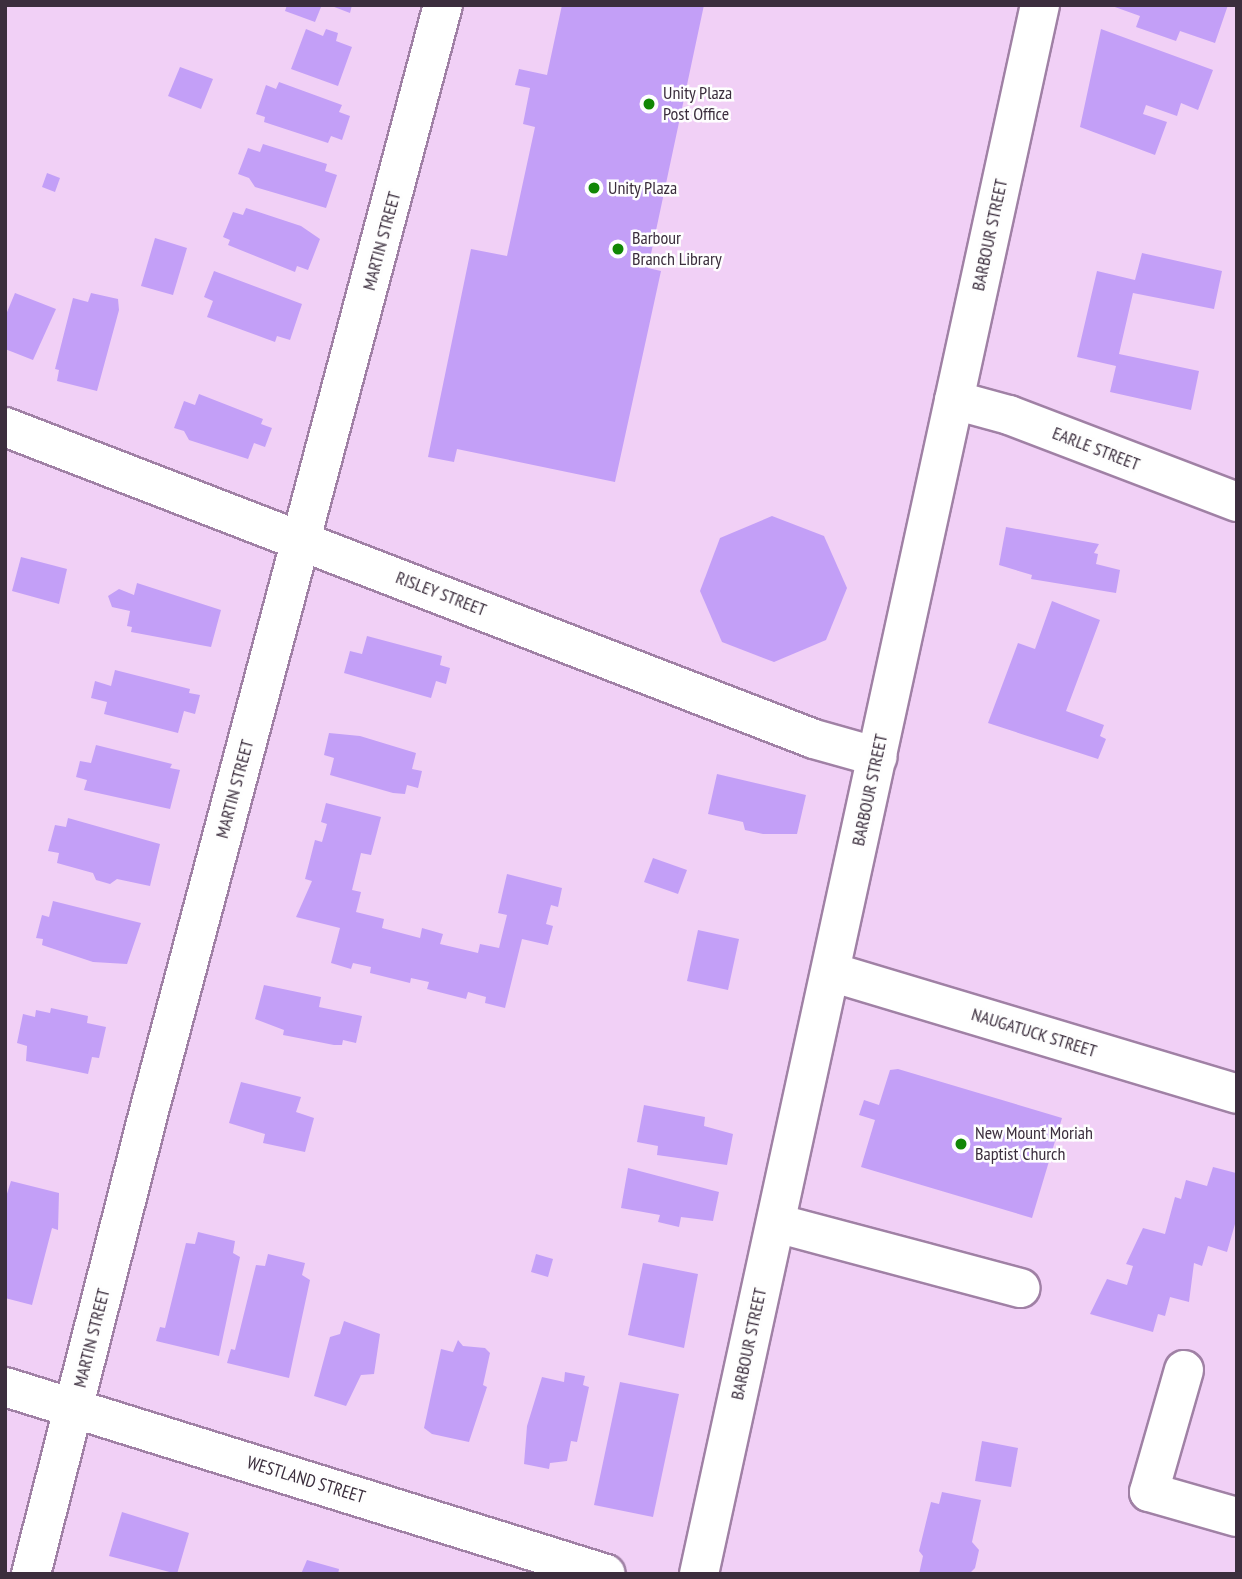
<!DOCTYPE html>
<style>
body{margin:0}
#map{position:relative;width:1242px;height:1579px;overflow:hidden;background:#f1d0f6;font-family:"PT Sans Narrow",sans-serif}
div>[style]{position:absolute}
.building>*{inset:0;background:#c39ff7}
.roads{filter:drop-shadow(2px 0 #a081a5) drop-shadow(-2px 0 #a081a5) drop-shadow(0 2px #a081a5) drop-shadow(0 -2px #a081a5)}
.minor>*{height:38px;margin:-19px;padding:0 19px;transform-origin:19px;border-radius:19px;background:#fff}
.dots>*{width:19px;height:19px;translate:-50% -50%;box-sizing:border-box;border:4px solid #fefefe;border-radius:50%}
span{translate:-50% -50%;white-space:nowrap;text-align:center;line-height:1.15;-webkit-text-stroke:5px #fefefe;paint-order:stroke}
.poi-label{font-size:18px;color:#3b2e3d}
.left{translate:0 -50%;text-align:left}
.street-label{font-size:18px;color:#3b2e3d}
.frame{position:absolute;inset:0;border:7px solid #3b2e3d;pointer-events:none}
</style>
<div id="map">
<div class="building">
<div style="clip-path:polygon(287px 5px,315px 5px,321px 7px,315px 22px,285px 11px)"></div>
<div style="clip-path:polygon(329px 5px,352px 5px,350px 13px)"></div>
<div style="clip-path:polygon(562px 5px,704px 5px,648px 268px,661px 271px,615px 482px,457px 449px,454px 462px,428px 457px,471px 249px,507px 256px,535px 127px,523px 124px,530px 88px,515px 85px,519px 69px,547px 75px)"></div>
<div style="clip-path:polygon(1228px 5px,1215px 43px,1180px 31px,1176px 41px,1136px 27px,1140px 16px,1112px 6px)"></div>
<div style="clip-path:polygon(306px 29px,323px 36px,326px 29px,338px 33px,336px 41px,352px 47px,338px 86px,291px 69px)"></div>
<div style="clip-path:polygon(1101px 29px,1213px 70px,1198px 110px,1181px 103px,1177px 116px,1146px 105px,1143px 114px,1167px 122px,1155px 155px,1080px 127px)"></div>
<div style="clip-path:polygon(180px 67px,213px 79px,201px 109px,168px 96px)"></div>
<div style="clip-path:polygon(279px 82px,342px 105px,339px 112px,350px 116px,342px 140px,331px 136px,328px 143px,264px 122px,265px 117px,256px 114px,266px 85px,276px 89px)"></div>
<div style="clip-path:polygon(263px 144px,327px 164px,325px 171px,337px 175px,326px 208px,255px 187px,249px 178px,238px 174px,248px 148px,260px 152px)"></div>
<div style="clip-path:polygon(47px 173px,60px 178px,55px 192px,42px 187px)"></div>
<div style="clip-path:polygon(246px 208px,301px 226px,320px 239px,308px 270px,297px 266px,295px 272px,228px 245px,230px 240px,223px 237px,233px 212px,243px 215px)"></div>
<div style="clip-path:polygon(155px 238px,187px 248px,173px 295px,141px 286px)"></div>
<div style="clip-path:polygon(1142px 253px,1222px 271px,1214px 309px,1133px 293px,1119px 354px,1199px 371px,1191px 410px,1110px 392px,1116px 366px,1077px 357px,1097px 271px,1135px 280px)"></div>
<div style="clip-path:polygon(214px 271px,302px 304px,290px 340px,277px 336px,275px 342px,207px 317px,213px 301px,204px 297px)"></div>
<div style="clip-path:polygon(15px 293px,56px 309px,33px 360px,5px 349px,5px 317px)"></div>
<div style="clip-path:polygon(91px 293px,118px 299px,119px 310px,97px 391px,57px 381px,59px 370px,55px 369px,73px 298px,88px 302px)"></div>
<div style="clip-path:polygon(199px 394px,263px 419px,261px 424px,272px 428px,265px 447px,254px 443px,248px 459px,189px 440px,184px 431px,174px 428px,184px 401px,195px 405px)"></div>
<div style="clip-path:polygon(772px 516px,824px 536px,847px 588px,826px 640px,774px 662px,722px 642px,700px 591px,720px 538px)"></div>
<div style="clip-path:polygon(1006px 527px,1099px 544px,1094px 553px,1098px 554px,1096px 564px,1120px 570px,1116px 593px,1031px 579px,1032px 575px,999px 565px)"></div>
<div style="clip-path:polygon(21px 557px,67px 569px,59px 604px,12px 591px)"></div>
<div style="clip-path:polygon(137px 583px,221px 610px,211px 647px,131px 632px,132px 627px,127px 626px,130px 611px,112px 607px,108px 596px,119px 589px,134px 595px)"></div>
<div style="clip-path:polygon(1052px 601px,1100px 620px,1066px 711px,1104px 725px,1100px 736px,1106px 739px,1098px 759px,988px 723px,1018px 643px,1035px 649px)"></div>
<div style="clip-path:polygon(367px 636px,442px 656px,440px 665px,450px 668px,446px 684px,436px 681px,431px 698px,344px 673px,350px 651px,362px 654px)"></div>
<div style="clip-path:polygon(115px 670px,190px 689px,189px 693px,200px 695px,195px 714px,184px 711px,178px 733px,104px 714px,107px 702px,91px 698px,95px 681px,111px 686px)"></div>
<div style="clip-path:polygon(329px 733px,360px 736px,416px 753px,412px 769px,422px 771px,418px 788px,407px 785px,405px 794px,393px 793px,330px 775px,334px 758px,324px 755px)"></div>
<div style="clip-path:polygon(96px 745px,172px 764px,170px 768px,180px 770px,170px 809px,84px 790px,87px 780px,76px 777px,80px 761px,91px 763px)"></div>
<div style="clip-path:polygon(717px 774px,806px 795px,797px 834px,763px 834px,745px 830px,743px 822px,708px 814px)"></div>
<div style="clip-path:polygon(326px 803px,381px 817px,371px 855px,361px 853px,352px 890px,361px 892px,356px 912px,384px 919px,382px 928px,420px 938px,422px 928px,443px 934px,440px 944px,478px 953px,480px 944px,499px 948px,507px 915px,498px 913px,507px 874px,562px 888px,558px 907px,551px 905px,546px 924px,553px 926px,548px 945px,522px 939px,505px 1008px,485px 1003px,486px 997px,468px 992px,466px 999px,427px 989px,429px 982px,411px 978px,410px 983px,370px 973px,371px 967px,353px 963px,351px 969px,331px 963px,340px 928px,296px 917px,312px 881px,305px 879px,315px 840px,322px 842px,327px 824px,321px 822px)"></div>
<div style="clip-path:polygon(68px 818px,160px 844px,150px 886px,117px 879px,110px 884px,96px 880px,93px 873px,57px 863px,59px 853px,48px 851px,55px 825px,66px 827px)"></div>
<div style="clip-path:polygon(653px 858px,687px 870px,678px 894px,644px 882px)"></div>
<div style="clip-path:polygon(53px 901px,141px 923px,127px 964px,93px 962px,42px 945px,43px 939px,36px 938px,42px 915px,49px 917px)"></div>
<div style="clip-path:polygon(698px 930px,739px 939px,728px 990px,687px 981px)"></div>
<div style="clip-path:polygon(264px 985px,321px 997px,319px 1007px,362px 1016px,356px 1043px,343px 1040px,342px 1045px,334px 1045px,283px 1035px,284px 1030px,255px 1019px)"></div>
<div style="clip-path:polygon(51px 1008px,88px 1016px,87px 1023px,106px 1027px,99px 1058px,92px 1057px,88px 1074px,26px 1061px,27px 1046px,17px 1043px,23px 1014px,35px 1017px,36px 1010px,50px 1013px)"></div>
<div style="clip-path:polygon(898px 1069px,1062px 1118px,1032px 1218px,861px 1167px,875px 1120px,859px 1115px,864px 1100px,879px 1105px,890px 1070px)"></div>
<div style="clip-path:polygon(241px 1082px,301px 1097px,296px 1112px,314px 1118px,305px 1152px,263px 1143px,265px 1134px,229px 1123px)"></div>
<div style="clip-path:polygon(644px 1105px,705px 1117px,704px 1126px,733px 1134px,727px 1165px,657px 1155px,658px 1146px,637px 1142px)"></div>
<div style="clip-path:polygon(1213px 1167px,1236px 1173px,1237px 1217px,1227px 1252px,1208px 1246px,1202px 1266px,1194px 1263px,1189px 1302px,1170px 1297px,1165px 1316px,1158px 1314px,1153px 1332px,1090px 1314px,1107px 1279px,1127px 1285px,1133px 1266px,1126px 1264px,1143px 1228px,1165px 1234px,1175px 1197px,1181px 1199px,1186px 1180px,1207px 1186px)"></div>
<div style="clip-path:polygon(628px 1168px,719px 1192px,713px 1221px,681px 1217px,679px 1227px,658px 1222px,660px 1215px,621px 1208px)"></div>
<div style="clip-path:polygon(11px 1181px,59px 1193px,58px 1230px,52px 1228px,32px 1305px,5px 1298px,5px 1200px)"></div>
<div style="clip-path:polygon(198px 1232px,235px 1241px,233px 1253px,240px 1257px,219px 1356px,156px 1341px,160px 1327px,165px 1328px,186px 1243px,195px 1244px)"></div>
<div style="clip-path:polygon(268px 1254px,305px 1263px,302px 1275px,310px 1280px,289px 1378px,227px 1363px,231px 1349px,235px 1350px,256px 1265px,265px 1266px)"></div>
<div style="clip-path:polygon(536px 1254px,553px 1259px,548px 1277px,531px 1272px)"></div>
<div style="clip-path:polygon(643px 1263px,698px 1274px,684px 1348px,628px 1335px)"></div>
<div style="clip-path:polygon(344px 1321px,380px 1334px,374px 1374px,361px 1375px,346px 1406px,314px 1396px,330px 1337px,340px 1334px)"></div>
<div style="clip-path:polygon(458px 1340px,463px 1346px,485px 1348px,490px 1353px,483px 1385px,487px 1387px,469px 1442px,432px 1434px,424px 1428px,441px 1349px,453px 1352px)"></div>
<div style="clip-path:polygon(565px 1372px,585px 1376px,583px 1385px,589px 1387px,577px 1442px,571px 1441px,567px 1461px,550px 1463px,549px 1469px,524px 1464px,527px 1426px,542px 1377px,564px 1382px)"></div>
<div style="clip-path:polygon(620px 1382px,679px 1394px,653px 1517px,594px 1505px)"></div>
<div style="clip-path:polygon(982px 1441px,1018px 1448px,1011px 1487px,975px 1481px)"></div>
<div style="clip-path:polygon(942px 1492px,981px 1500px,972px 1542px,979px 1550px,975px 1568px,969px 1574px,919px 1574px,923px 1556px,919px 1551px,931px 1502px,939px 1504px)"></div>
<div style="clip-path:polygon(122px 1512px,189px 1533px,177px 1574px,109px 1556px)"></div>
<div style="clip-path:polygon(307px 1560px,339px 1569px,338px 1574px,301px 1574px)"></div>
</div>
<div class="roads">
<div class="minor">
<div style="left:954px;top:400px;width:57px;rotate:15.3deg"></div>
<div style="left:1009px;top:415px;width:244px;rotate:20.9deg"></div>
<div style="left:5px;top:427px;width:867px;rotate:21.09deg"></div>
<div style="left:814px;top:739px;width:66px;rotate:15.7deg"></div>
<div style="left:831px;top:972px;width:424px;rotate:16.7deg"></div>
<div style="left:776px;top:1223px;width:253px;rotate:14.9deg"></div>
<div style="left:1184px;top:1370px;width:127px;rotate:106deg"></div>
<div style="left:1149px;top:1492px;width:91px;rotate:15.9deg"></div>
<div style="left:5px;top:1387px;width:629px;rotate:17.28deg"></div>
<div style="left:31px;top:1574px;width:489px;rotate:-75.7deg"></div>
<div style="left:152px;top:1100px;width:1133px;rotate:-75.12deg"></div>
<div style="left:699px;top:1574px;width:1606px;rotate:-77.74deg"></div>
</div>
</div>
<div class="dots">
<div style="left:649px;top:104px;background:#118705"></div>
<div style="left:594px;top:188px;background:#118705"></div>
<div style="left:618px;top:249px;background:#118705"></div>
<div style="left:961px;top:1144px;background:#118705"></div>
</div>
<div class="poi-label">
<span class="left" style="left:663px;top:104px">Unity Plaza<br>Post Office</span>
<span class="left" style="left:608px;top:188px">Unity Plaza</span>
<span class="left" style="left:632px;top:249px">Barbour<br>Branch Library</span>
<span class="left" style="left:975px;top:1144px">New Mount Moriah<br>Baptist Church</span>
</div>
<div class="street-label">
<span style="left:990px;top:235px;rotate:-78deg">BARBOUR STREET</span>
<span style="left:382px;top:241px;rotate:-75deg">MARTIN STREET</span>
<span style="left:1096px;top:449px;rotate:21deg">EARLE STREET</span>
<span style="left:441px;top:594px;rotate:21deg">RISLEY STREET</span>
<span style="left:235px;top:789px;rotate:-75deg">MARTIN STREET</span>
<span style="left:870px;top:790px;rotate:-78deg">BARBOUR STREET</span>
<span style="left:1034px;top:1033px;rotate:17deg">NAUGATUCK STREET</span>
<span style="left:92px;top:1338px;rotate:-76deg">MARTIN STREET</span>
<span style="left:749px;top:1344px;rotate:-78deg">BARBOUR STREET</span>
<span style="left:306px;top:1480px;rotate:17deg">WESTLAND STREET</span>
</div>
<div class="frame"></div>
</div>
